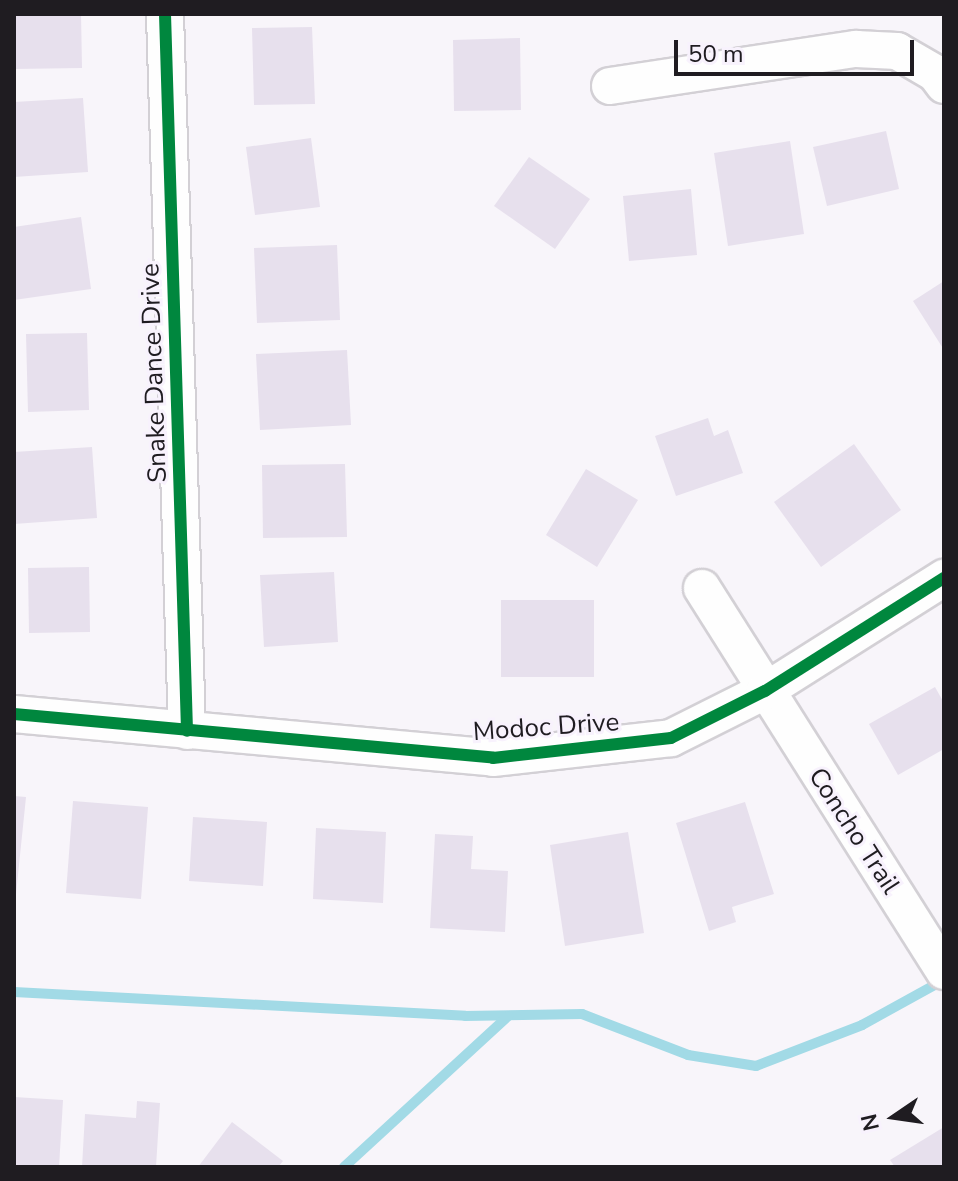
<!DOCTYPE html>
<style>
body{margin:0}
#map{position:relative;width:958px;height:1181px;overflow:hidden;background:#f8f5fa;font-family:"Nunito Sans",sans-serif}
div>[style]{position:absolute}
.stream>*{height:10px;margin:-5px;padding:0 5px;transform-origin:5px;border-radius:5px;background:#a2dae6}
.building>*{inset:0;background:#e7e0ed}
.roads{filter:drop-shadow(2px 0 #d3d0d5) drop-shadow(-2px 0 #d3d0d5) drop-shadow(0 2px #d3d0d5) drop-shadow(0 -2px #d3d0d5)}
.minor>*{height:36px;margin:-18px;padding:0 18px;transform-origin:18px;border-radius:18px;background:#fefefe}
.cycleway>*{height:12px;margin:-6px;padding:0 6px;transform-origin:6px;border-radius:6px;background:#00873e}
span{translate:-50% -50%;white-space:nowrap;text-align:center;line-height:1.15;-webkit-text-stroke:6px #f8f2fd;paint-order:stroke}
.street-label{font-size:26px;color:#1f1c21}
.frame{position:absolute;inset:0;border:16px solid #1f1c21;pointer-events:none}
.north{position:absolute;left:854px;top:1077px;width:80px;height:80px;-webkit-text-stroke:6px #f8f2fd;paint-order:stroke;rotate:257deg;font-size:22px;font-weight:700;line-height:32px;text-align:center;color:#1f1c21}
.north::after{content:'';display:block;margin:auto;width:28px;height:36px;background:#1f1c21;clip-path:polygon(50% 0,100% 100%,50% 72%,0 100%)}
.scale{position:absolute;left:674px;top:40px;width:240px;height:36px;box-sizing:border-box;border:4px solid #1f1c21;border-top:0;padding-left:10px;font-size:24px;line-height:28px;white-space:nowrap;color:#1f1c21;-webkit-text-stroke:6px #f8f2fd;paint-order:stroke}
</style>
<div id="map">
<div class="stream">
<div style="left:14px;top:992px;width:452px;rotate:3deg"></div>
<div style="left:465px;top:1016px;width:117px;rotate:-1deg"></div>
<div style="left:582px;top:1014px;width:114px;rotate:21.1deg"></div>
<div style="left:688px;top:1055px;width:69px;rotate:9.2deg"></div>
<div style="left:756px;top:1066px;width:114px;rotate:-21.1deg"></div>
<div style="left:862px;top:1025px;width:94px;rotate:-28.8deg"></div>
<div style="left:344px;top:1167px;width:223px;rotate:-42.6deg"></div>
</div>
<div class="building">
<div style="clip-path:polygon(14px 14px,81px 14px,82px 68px,14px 69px)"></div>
<div style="clip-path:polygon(312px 27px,315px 104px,254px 105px,252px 28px)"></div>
<div style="clip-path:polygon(520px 38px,521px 110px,454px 111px,453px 40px)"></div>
<div style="clip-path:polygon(83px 98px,88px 172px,14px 177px,14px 102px)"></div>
<div style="clip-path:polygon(886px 131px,899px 189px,827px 206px,813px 147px)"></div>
<div style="clip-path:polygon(311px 138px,320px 207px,255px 215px,246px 147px)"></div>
<div style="clip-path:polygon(790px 141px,804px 234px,728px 246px,714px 153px)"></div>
<div style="clip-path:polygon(529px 157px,590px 199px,555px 249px,494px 206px)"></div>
<div style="clip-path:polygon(691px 189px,697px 255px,629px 261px,623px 196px)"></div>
<div style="clip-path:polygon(81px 217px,91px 289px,14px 300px,14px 227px)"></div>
<div style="clip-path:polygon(337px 245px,340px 320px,257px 323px,254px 248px)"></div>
<div style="clip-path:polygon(944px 281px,944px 350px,913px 301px)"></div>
<div style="clip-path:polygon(87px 333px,89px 410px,28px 412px,26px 334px)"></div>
<div style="clip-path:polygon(347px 350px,351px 425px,260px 430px,256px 354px)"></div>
<div style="clip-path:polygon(708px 418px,714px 436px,728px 430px,743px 473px,676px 496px,655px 436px)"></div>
<div style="clip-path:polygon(854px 444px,901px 510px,821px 567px,774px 502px)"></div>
<div style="clip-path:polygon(92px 447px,97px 518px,14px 524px,14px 452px)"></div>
<div style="clip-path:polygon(345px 464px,347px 537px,263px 538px,262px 465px)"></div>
<div style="clip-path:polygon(586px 469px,638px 500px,597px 567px,546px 535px)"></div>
<div style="clip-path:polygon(89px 567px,90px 632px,29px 633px,28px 568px)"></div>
<div style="clip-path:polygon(334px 572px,338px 642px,264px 647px,260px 575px)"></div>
<div style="clip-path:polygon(501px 600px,594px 600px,594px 677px,501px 677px)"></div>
<div style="clip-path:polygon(935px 687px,944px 703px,944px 749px,898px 775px,869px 724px)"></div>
<div style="clip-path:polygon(14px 796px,26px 797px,16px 894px,14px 894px)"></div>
<div style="clip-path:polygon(73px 801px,148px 807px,141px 899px,66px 893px)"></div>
<div style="clip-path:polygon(745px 802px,774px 894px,732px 907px,736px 922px,709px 931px,676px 823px)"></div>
<div style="clip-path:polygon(193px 817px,267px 822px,263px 886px,189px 881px)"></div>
<div style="clip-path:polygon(316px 828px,386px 832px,383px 903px,313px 899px)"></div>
<div style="clip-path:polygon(628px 832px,644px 933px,565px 946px,550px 845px)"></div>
<div style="clip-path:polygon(435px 834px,473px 836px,471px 869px,508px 871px,505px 932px,430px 928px)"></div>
<div style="clip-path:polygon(14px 1097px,63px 1100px,59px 1167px,14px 1167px)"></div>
<div style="clip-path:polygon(137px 1101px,160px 1103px,156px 1167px,82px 1167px,85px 1114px,136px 1118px)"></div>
<div style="clip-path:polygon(232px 1122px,283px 1161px,278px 1167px,198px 1167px)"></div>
<div style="clip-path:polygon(944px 1127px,944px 1167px,895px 1167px,890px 1160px)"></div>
</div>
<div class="roads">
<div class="minor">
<div style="left:165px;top:14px;width:717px;rotate:88.24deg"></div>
<div style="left:610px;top:86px;width:249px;rotate:-8.6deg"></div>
<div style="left:856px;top:49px;width:41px;rotate:2.8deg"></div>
<div style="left:897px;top:51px;width:44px;rotate:30.1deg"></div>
<div style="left:935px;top:73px;width:15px;rotate:53deg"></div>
<div style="left:702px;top:588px;width:453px;rotate:57.7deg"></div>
<div style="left:14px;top:714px;width:481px;rotate:5.2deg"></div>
<div style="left:493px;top:758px;width:179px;rotate:-6.4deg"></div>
<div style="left:671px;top:738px;width:105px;rotate:-26.6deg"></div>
<div style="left:765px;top:691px;width:212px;rotate:-32.3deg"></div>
</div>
</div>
<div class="cycleway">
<div style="left:165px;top:14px;width:717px;rotate:88.24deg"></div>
<div style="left:14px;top:714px;width:481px;rotate:5.2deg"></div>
<div style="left:493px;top:758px;width:179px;rotate:-6.4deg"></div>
<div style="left:671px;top:738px;width:105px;rotate:-26.6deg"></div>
<div style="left:765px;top:691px;width:212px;rotate:-32.3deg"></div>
</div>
<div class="street-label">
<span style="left:154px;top:373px;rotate:-92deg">Snake Dance Drive</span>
<span style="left:546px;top:727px;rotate:-4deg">Modoc Drive</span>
<span style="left:854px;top:831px;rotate:57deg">Concho Trail</span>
</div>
<div class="frame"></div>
<div class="north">N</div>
<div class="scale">50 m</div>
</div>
